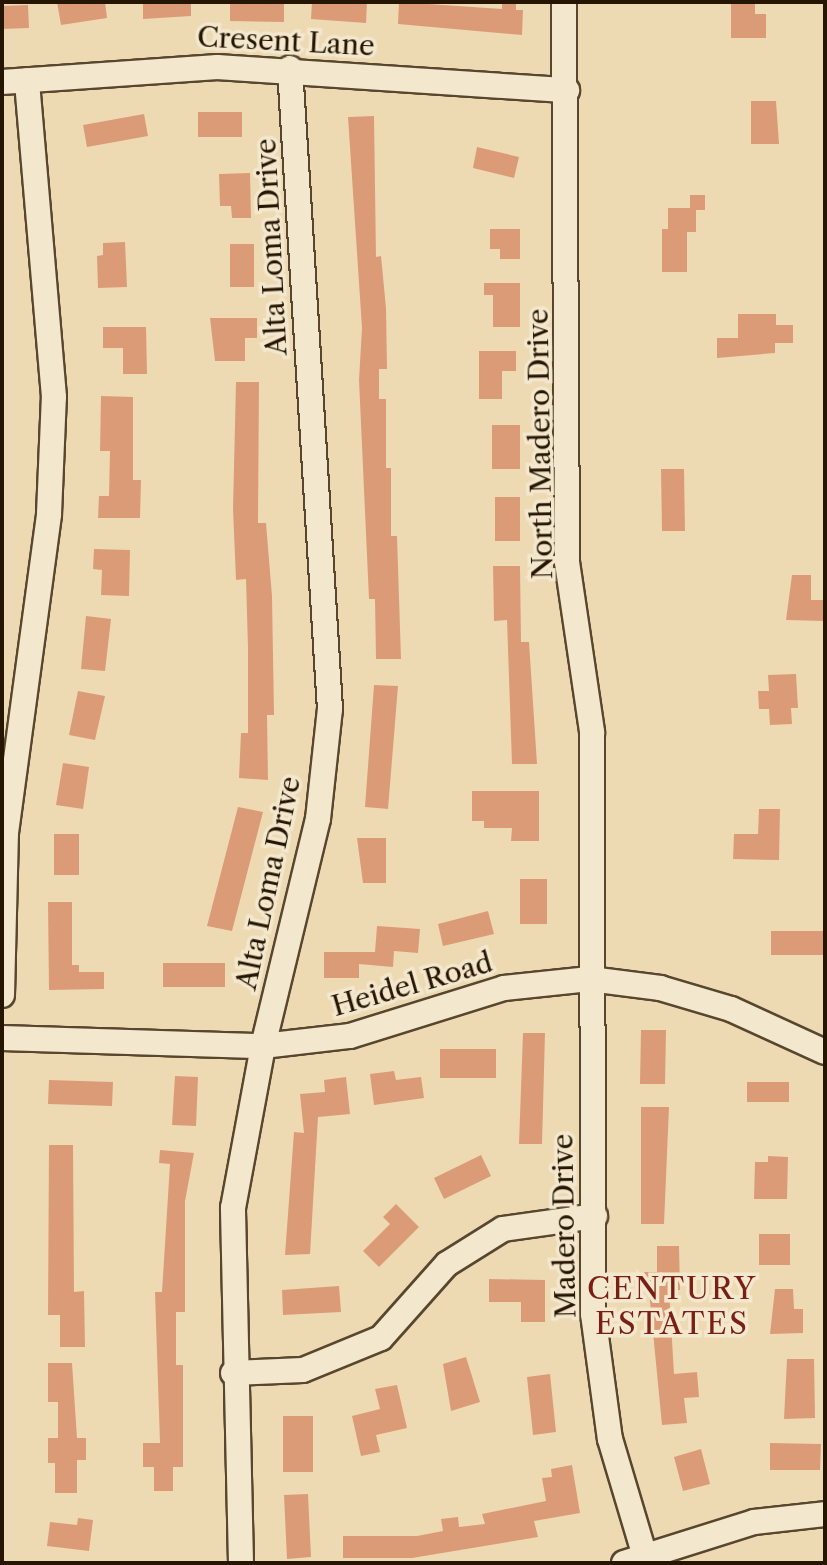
<!DOCTYPE html>
<style>
body{margin:0}
#map{position:relative;width:827px;height:1565px;overflow:hidden;background:#eddab3;font-family:"Libre Caslon Text",serif}
div>[style]{position:absolute}
.building>*{inset:0;background:#dc9b77}
.roads{filter:drop-shadow(2px 0 #58472e) drop-shadow(-2px 0 #58472e) drop-shadow(0 2px #58472e) drop-shadow(0 -2px #58472e)}
.minor>*{height:24px;margin:-12px;padding:0 12px;transform-origin:12px;border-radius:12px;background:#f3e7ce}
span{translate:-50% -50%;white-space:nowrap;text-align:center;line-height:1.15;-webkit-text-stroke:7px #f3e7ce;paint-order:stroke}
.street-label{font-size:28px;color:#261601}
.neighbourhood-label{font-size:30px;color:#7a1f14;letter-spacing:2px}
.frame{position:absolute;inset:0;border:4px solid #261601;pointer-events:none}
</style>
<div id="map">
<div class="building">
<div style="clip-path:polygon(57px 2px,105px 2px,107px 18px,61px 25px)"></div>
<div style="clip-path:polygon(143px 2px,191px 2px,191px 16px,143px 19px)"></div>
<div style="clip-path:polygon(230px 2px,284px 2px,284px 22px,230px 21px)"></div>
<div style="clip-path:polygon(312px 2px,367px 2px,366px 23px,311px 19px)"></div>
<div style="clip-path:polygon(399px 2px,502px 9px,502px 2px,516px 2px,516px 10px,523px 10px,522px 35px,398px 24px)"></div>
<div style="clip-path:polygon(731px 2px,755px 2px,755px 14px,766px 14px,766px 38px,731px 38px)"></div>
<div style="clip-path:polygon(28px 5px,29px 28px,2px 29px,2px 6px)"></div>
<div style="clip-path:polygon(751px 101px,776px 101px,779px 144px,751px 144px)"></div>
<div style="clip-path:polygon(198px 112px,242px 112px,242px 137px,198px 137px)"></div>
<div style="clip-path:polygon(144px 114px,148px 136px,87px 147px,83px 125px)"></div>
<div style="clip-path:polygon(374px 116px,376px 257px,381px 256px,386px 308px,387px 369px,379px 369px,379px 399px,386px 399px,386px 468px,391px 468px,391px 536px,397px 536px,401px 659px,376px 659px,375px 599px,369px 599px,359px 380px,362px 328px,348px 117px)"></div>
<div style="clip-path:polygon(477px 147px,519px 157px,514px 178px,473px 168px)"></div>
<div style="clip-path:polygon(250px 173px,251px 218px,232px 218px,231px 206px,220px 206px,219px 174px)"></div>
<div style="clip-path:polygon(690px 195px,705px 195px,705px 210px,696px 210px,696px 232px,687px 232px,687px 272px,662px 272px,662px 229px,668px 229px,668px 208px,690px 208px)"></div>
<div style="clip-path:polygon(490px 229px,520px 229px,520px 259px,500px 259px,500px 249px,490px 249px)"></div>
<div style="clip-path:polygon(125px 242px,127px 287px,98px 288px,97px 256px,103px 255px,103px 243px)"></div>
<div style="clip-path:polygon(230px 244px,254px 244px,254px 287px,230px 287px)"></div>
<div style="clip-path:polygon(484px 283px,520px 283px,520px 327px,493px 327px,493px 295px,484px 295px)"></div>
<div style="clip-path:polygon(738px 314px,776px 314px,776px 325px,793px 325px,793px 343px,775px 343px,775px 353px,717px 358px,717px 338px,738px 338px)"></div>
<div style="clip-path:polygon(210px 318px,257px 318px,257px 338px,245px 338px,245px 361px,215px 361px)"></div>
<div style="clip-path:polygon(103px 327px,146px 327px,147px 374px,123px 374px,123px 348px,103px 348px)"></div>
<div style="clip-path:polygon(479px 351px,516px 351px,516px 371px,502px 371px,502px 399px,479px 399px)"></div>
<div style="clip-path:polygon(236px 382px,259px 382px,258px 523px,266px 523px,272px 596px,274px 715px,267px 715px,268px 780px,239px 778px,241px 733px,248px 733px,248px 648px,246px 579px,236px 580px,233px 509px)"></div>
<div style="clip-path:polygon(101px 396px,133px 397px,133px 480px,141px 480px,140px 518px,98px 518px,99px 496px,109px 496px,110px 451px,100px 451px)"></div>
<div style="clip-path:polygon(492px 425px,520px 425px,520px 469px,492px 469px)"></div>
<div style="clip-path:polygon(661px 469px,684px 469px,685px 531px,662px 531px)"></div>
<div style="clip-path:polygon(495px 497px,520px 497px,520px 541px,495px 541px)"></div>
<div style="clip-path:polygon(94px 549px,130px 550px,129px 596px,101px 595px,102px 570px,93px 569px)"></div>
<div style="clip-path:polygon(493px 566px,520px 566px,521px 642px,529px 642px,537px 764px,512px 764px,507px 620px,494px 621px)"></div>
<div style="clip-path:polygon(792px 575px,811px 575px,811px 600px,825px 600px,825px 621px,786px 620px)"></div>
<div style="clip-path:polygon(86px 616px,111px 619px,105px 671px,81px 669px)"></div>
<div style="clip-path:polygon(796px 674px,798px 708px,791px 708px,792px 724px,770px 725px,769px 709px,759px 709px,758px 691px,769px 691px,768px 675px)"></div>
<div style="clip-path:polygon(374px 685px,398px 686px,388px 809px,365px 807px)"></div>
<div style="clip-path:polygon(78px 691px,105px 696px,95px 740px,69px 735px)"></div>
<div style="clip-path:polygon(63px 763px,89px 767px,83px 809px,56px 805px)"></div>
<div style="clip-path:polygon(472px 791px,539px 791px,539px 841px,511px 841px,512px 828px,484px 828px,484px 821px,472px 821px)"></div>
<div style="clip-path:polygon(238px 807px,263px 812px,232px 931px,207px 926px)"></div>
<div style="clip-path:polygon(759px 809px,780px 809px,779px 860px,733px 859px,734px 834px,758px 834px)"></div>
<div style="clip-path:polygon(54px 834px,79px 834px,79px 875px,54px 875px)"></div>
<div style="clip-path:polygon(357px 838px,386px 838px,386px 883px,363px 883px)"></div>
<div style="clip-path:polygon(520px 879px,547px 879px,547px 924px,520px 924px)"></div>
<div style="clip-path:polygon(48px 902px,72px 902px,72px 965px,79px 965px,79px 972px,104px 972px,104px 989px,49px 990px)"></div>
<div style="clip-path:polygon(488px 911px,494px 934px,443px 946px,438px 924px)"></div>
<div style="clip-path:polygon(377px 926px,420px 929px,418px 953px,394px 951px,393px 967px,359px 964px,359px 978px,324px 978px,324px 952px,375px 952px)"></div>
<div style="clip-path:polygon(771px 931px,825px 931px,825px 955px,771px 955px)"></div>
<div style="clip-path:polygon(163px 963px,225px 963px,225px 987px,163px 987px)"></div>
<div style="clip-path:polygon(641px 1030px,666px 1030px,665px 1084px,640px 1084px)"></div>
<div style="clip-path:polygon(523px 1033px,545px 1033px,542px 1144px,519px 1144px)"></div>
<div style="clip-path:polygon(440px 1049px,496px 1049px,496px 1078px,440px 1078px)"></div>
<div style="clip-path:polygon(394px 1071px,396px 1080px,421px 1077px,424px 1098px,374px 1105px,370px 1074px)"></div>
<div style="clip-path:polygon(175px 1076px,198px 1077px,196px 1126px,172px 1125px)"></div>
<div style="clip-path:polygon(346px 1077px,350px 1114px,318px 1117px,310px 1254px,285px 1255px,294px 1132px,304px 1133px,300px 1094px,325px 1092px,324px 1080px)"></div>
<div style="clip-path:polygon(49px 1080px,113px 1082px,112px 1106px,48px 1104px)"></div>
<div style="clip-path:polygon(747px 1082px,789px 1082px,789px 1102px,747px 1102px)"></div>
<div style="clip-path:polygon(641px 1107px,669px 1107px,664px 1224px,641px 1224px)"></div>
<div style="clip-path:polygon(49px 1145px,73px 1145px,74px 1292px,84px 1291px,85px 1347px,60px 1347px,60px 1315px,48px 1315px)"></div>
<div style="clip-path:polygon(160px 1150px,194px 1153px,185px 1201px,185px 1312px,176px 1312px,176px 1365px,183px 1365px,183px 1467px,173px 1467px,173px 1491px,154px 1491px,154px 1467px,143px 1467px,143px 1443px,160px 1443px,155px 1292px,162px 1292px,170px 1164px,159px 1163px)"></div>
<div style="clip-path:polygon(481px 1155px,491px 1176px,444px 1199px,434px 1178px)"></div>
<div style="clip-path:polygon(768px 1156px,788px 1157px,787px 1199px,754px 1199px,755px 1162px,768px 1162px)"></div>
<div style="clip-path:polygon(396px 1204px,419px 1227px,379px 1267px,363px 1251px,390px 1224px,383px 1217px)"></div>
<div style="clip-path:polygon(759px 1234px,790px 1234px,790px 1265px,759px 1265px)"></div>
<div style="clip-path:polygon(657px 1246px,679px 1246px,680px 1290px,669px 1290px,674px 1374px,697px 1372px,699px 1397px,684px 1398px,687px 1423px,662px 1425px,649px 1291px,645px 1291px,644px 1272px,657px 1272px)"></div>
<div style="clip-path:polygon(489px 1279px,545px 1280px,545px 1322px,521px 1322px,521px 1302px,489px 1302px)"></div>
<div style="clip-path:polygon(339px 1286px,341px 1312px,283px 1315px,282px 1290px)"></div>
<div style="clip-path:polygon(775px 1289px,793px 1289px,794px 1309px,803px 1309px,803px 1333px,770px 1334px)"></div>
<div style="clip-path:polygon(466px 1357px,480px 1402px,451px 1411px,443px 1364px)"></div>
<div style="clip-path:polygon(787px 1359px,814px 1359px,815px 1418px,784px 1419px)"></div>
<div style="clip-path:polygon(48px 1363px,72px 1363px,77px 1438px,86px 1438px,86px 1460px,77px 1460px,77px 1493px,55px 1493px,55px 1463px,48px 1463px,48px 1438px,58px 1438px,58px 1402px,48px 1402px)"></div>
<div style="clip-path:polygon(550px 1374px,556px 1432px,533px 1435px,527px 1377px)"></div>
<div style="clip-path:polygon(397px 1385px,407px 1428px,376px 1435px,380px 1452px,361px 1456px,352px 1416px,380px 1409px,375px 1389px)"></div>
<div style="clip-path:polygon(283px 1416px,313px 1416px,313px 1472px,283px 1472px)"></div>
<div style="clip-path:polygon(770px 1443px,821px 1444px,820px 1470px,770px 1470px)"></div>
<div style="clip-path:polygon(701px 1449px,710px 1484px,683px 1491px,674px 1457px)"></div>
<div style="clip-path:polygon(572px 1465px,580px 1513px,534px 1521px,538px 1537px,412px 1558px,343px 1558px,343px 1536px,417px 1536px,443px 1531px,441px 1519px,458px 1517px,459px 1527px,485px 1524px,482px 1514px,546px 1501px,542px 1478px,552px 1477px,551px 1469px)"></div>
<div style="clip-path:polygon(308px 1494px,311px 1557px,287px 1559px,284px 1495px)"></div>
<div style="clip-path:polygon(78px 1518px,93px 1520px,89px 1551px,47px 1546px,50px 1522px,77px 1525px)"></div>
</div>
<div class="roads">
<div class="minor">
<div style="left:564px;top:2px;width:560px;rotate:89.69deg"></div>
<div style="left:567px;top:562px;width:172px;rotate:81.6deg"></div>
<div style="left:592px;top:732px;width:582px;rotate:89.9deg"></div>
<div style="left:593px;top:1314px;width:126px;rotate:82.3deg"></div>
<div style="left:610px;top:1439px;width:129px;rotate:73.4deg"></div>
<div style="left:2px;top:82px;width:216px;rotate:-4deg"></div>
<div style="left:217px;top:67px;width:351px;rotate:3.8deg"></div>
<div style="left:2px;top:995px;width:162px;rotate:-88.6deg"></div>
<div style="left:6px;top:833px;width:322px;rotate:-82.3deg"></div>
<div style="left:49px;top:514px;width:117px;rotate:-87.6deg"></div>
<div style="left:54px;top:397px;width:318px;rotate:-94.9deg"></div>
<div style="left:2px;top:1038px;width:261px;rotate:1.8deg"></div>
<div style="left:263px;top:1046px;width:88px;rotate:-6.6deg"></div>
<div style="left:350px;top:1036px;width:161px;rotate:-17.3deg"></div>
<div style="left:504px;top:988px;width:86px;rotate:-6deg"></div>
<div style="left:590px;top:979px;width:71px;rotate:7.3deg"></div>
<div style="left:660px;top:988px;width:74px;rotate:16.5deg"></div>
<div style="left:731px;top:1009px;width:103px;rotate:24.6deg"></div>
<div style="left:233px;top:1373px;width:70px;rotate:-2.5deg"></div>
<div style="left:303px;top:1370px;width:84px;rotate:-22.3deg"></div>
<div style="left:381px;top:1338px;width:99px;rotate:-48.3deg"></div>
<div style="left:447px;top:1264px;width:66px;rotate:-32deg"></div>
<div style="left:503px;top:1229px;width:93px;rotate:-8deg"></div>
<div style="left:241px;top:1563px;width:355px;rotate:-91.3deg"></div>
<div style="left:233px;top:1208px;width:165px;rotate:-79.5deg"></div>
<div style="left:263px;top:1046px;width:234px;rotate:-76.4deg"></div>
<div style="left:318px;top:819px;width:111px;rotate:-83.8deg"></div>
<div style="left:330px;top:709px;width:642px;rotate:-93.57deg"></div>
<div style="left:624px;top:1563px;width:136px;rotate:-17.5deg"></div>
<div style="left:754px;top:1522px;width:71px;rotate:-6.4deg"></div>
</div>
</div>
<div class="street-label">
<span style="left:286px;top:41px;rotate:3deg">Cresent Lane</span>
<span style="left:271px;top:247px;rotate:-93deg">Alta Loma Drive</span>
<span style="left:540px;top:444px;rotate:-91deg">North Madero Drive</span>
<span style="left:268px;top:883px;rotate:-78deg">Alta Loma Drive</span>
<span style="left:412px;top:984px;rotate:-16deg">Heidel Road</span>
<span style="left:564px;top:1226px;rotate:-91deg">Madero Drive</span>
</div>
<div class="neighbourhood-label">
<span style="left:672px;top:1306px">CENTURY<br>ESTATES</span>
</div>
<div class="frame"></div>
</div>
